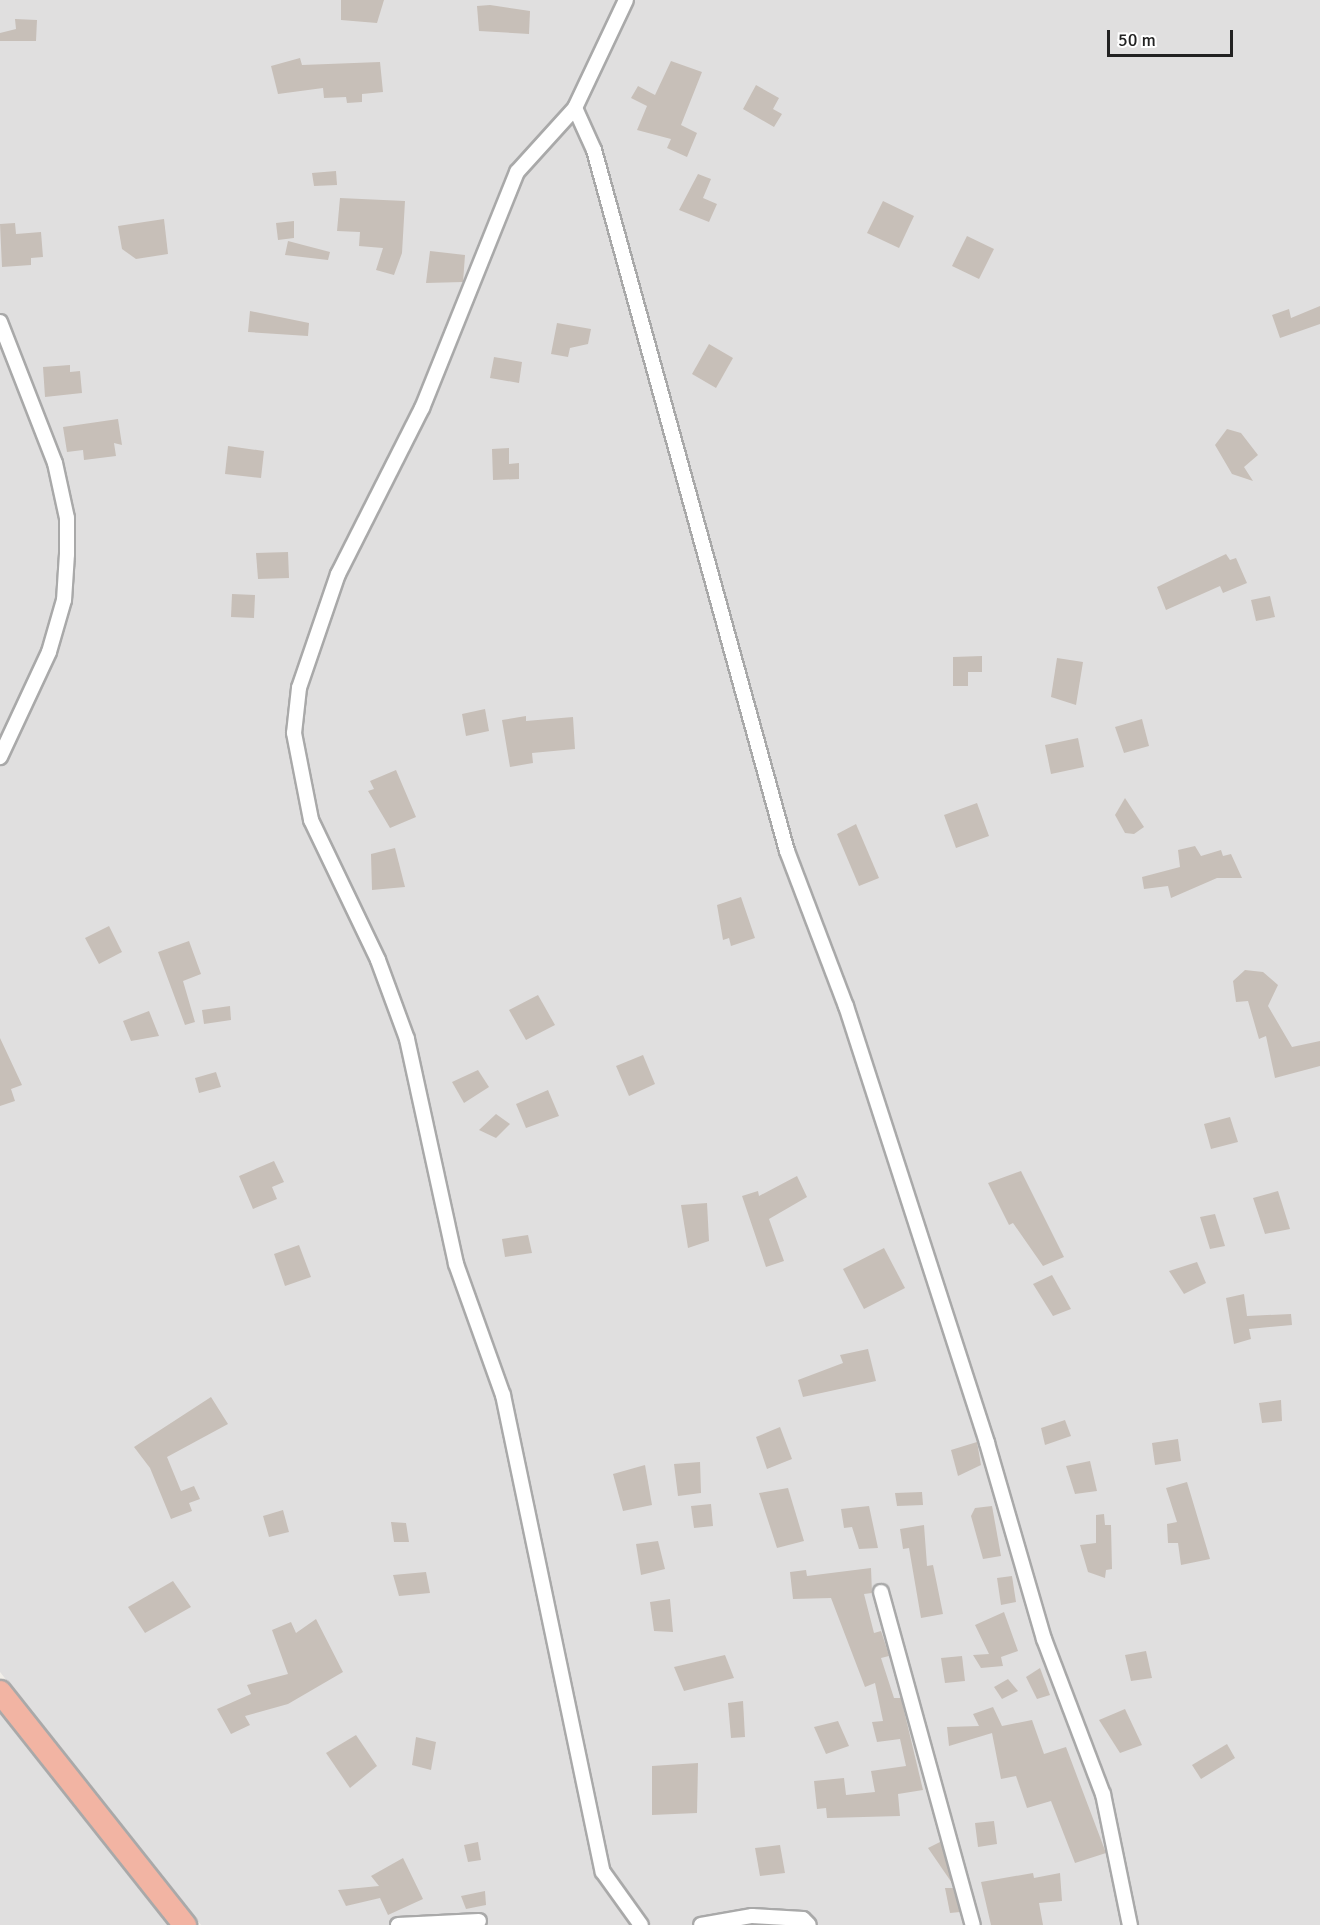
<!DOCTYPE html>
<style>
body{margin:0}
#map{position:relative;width:1320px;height:1925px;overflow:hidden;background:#f2efe9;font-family:Signika,sans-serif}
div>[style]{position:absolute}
.residential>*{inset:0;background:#e0dfdf}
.building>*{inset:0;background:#c7bfb8}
.roads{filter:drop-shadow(2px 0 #a9a9a9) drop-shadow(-2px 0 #a9a9a9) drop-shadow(0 2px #a9a9a9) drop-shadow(0 -2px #a9a9a9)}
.minor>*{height:14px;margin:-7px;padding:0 7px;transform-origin:7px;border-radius:7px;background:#fff}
.trunk>*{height:22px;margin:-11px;padding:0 11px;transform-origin:11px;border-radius:11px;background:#f2b4a3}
span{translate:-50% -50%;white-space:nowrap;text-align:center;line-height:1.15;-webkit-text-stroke:4.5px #fff;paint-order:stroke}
.scale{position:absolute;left:1107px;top:30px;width:126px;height:27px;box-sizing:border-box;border:3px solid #222;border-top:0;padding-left:8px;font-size:18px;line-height:21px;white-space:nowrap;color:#222;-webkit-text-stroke:4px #fff;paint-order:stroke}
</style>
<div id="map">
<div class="residential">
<div style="clip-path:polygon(0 0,1320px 0,1320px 1925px,201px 1925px,0 1672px)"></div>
<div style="clip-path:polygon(0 1714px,81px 1815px,168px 1925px,0 1925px)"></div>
</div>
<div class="building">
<div style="clip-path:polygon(341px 0,384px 0,377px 23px,341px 20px)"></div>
<div style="clip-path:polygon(490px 5px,530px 11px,529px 34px,479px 31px,477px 6px)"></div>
<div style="clip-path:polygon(15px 19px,37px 20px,36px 41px,0 41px,0 33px,16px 29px)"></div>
<div style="clip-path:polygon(300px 58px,302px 65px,380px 62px,383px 92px,362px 94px,362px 102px,347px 103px,346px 97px,324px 98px,323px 88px,278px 94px,271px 66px)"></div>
<div style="clip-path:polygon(671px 61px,702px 72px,681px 125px,697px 133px,687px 157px,667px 148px,671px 139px,637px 130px,647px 106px,631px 98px,638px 86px,655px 95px)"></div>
<div style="clip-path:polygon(756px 85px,779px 98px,773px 109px,782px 114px,774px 127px,743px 109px)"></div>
<div style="clip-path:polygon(336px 171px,337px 185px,314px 186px,312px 173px)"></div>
<div style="clip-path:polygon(698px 174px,711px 179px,703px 198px,717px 204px,709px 222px,679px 210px)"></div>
<div style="clip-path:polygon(340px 198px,405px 201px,402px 253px,394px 275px,376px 270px,383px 248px,359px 246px,360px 232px,337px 231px)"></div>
<div style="clip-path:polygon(883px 201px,914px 216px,899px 248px,867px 233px)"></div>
<div style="clip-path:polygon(164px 219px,168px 254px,136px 259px,122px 249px,118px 226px)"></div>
<div style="clip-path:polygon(294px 221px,294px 238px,278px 240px,276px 223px)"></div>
<div style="clip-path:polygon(15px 223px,16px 234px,41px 232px,43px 257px,31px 258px,31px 265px,2px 267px,0 224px)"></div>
<div style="clip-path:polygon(967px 236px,994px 249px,979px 279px,952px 266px)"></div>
<div style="clip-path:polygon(288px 241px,330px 252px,328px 260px,285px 255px)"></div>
<div style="clip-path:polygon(430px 251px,465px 255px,463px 282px,426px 283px)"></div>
<div style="clip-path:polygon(1320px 306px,1320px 324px,1280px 338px,1272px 315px,1289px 309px,1291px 318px)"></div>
<div style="clip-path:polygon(250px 311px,309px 323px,308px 336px,248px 332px)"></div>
<div style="clip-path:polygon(557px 323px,591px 329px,588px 344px,570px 348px,568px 357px,551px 354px)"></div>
<div style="clip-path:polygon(709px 344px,733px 358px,716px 388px,692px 374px)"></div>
<div style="clip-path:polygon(494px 357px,522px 362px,519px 383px,490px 378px)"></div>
<div style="clip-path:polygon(70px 365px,70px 372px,80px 371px,82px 393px,45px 397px,43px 367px)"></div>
<div style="clip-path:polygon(118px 419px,122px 445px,114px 443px,116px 456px,84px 460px,83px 450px,67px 452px,63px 427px)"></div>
<div style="clip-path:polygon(1227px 429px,1241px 433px,1258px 455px,1244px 467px,1253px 481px,1232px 474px,1215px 445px)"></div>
<div style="clip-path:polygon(228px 446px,264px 451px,261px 478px,225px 474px)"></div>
<div style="clip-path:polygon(509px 448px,509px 464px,519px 463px,519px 479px,493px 480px,492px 449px)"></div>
<div style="clip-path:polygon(288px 552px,289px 578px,258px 579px,256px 553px)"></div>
<div style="clip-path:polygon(1226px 554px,1230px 560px,1236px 558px,1247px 583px,1223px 593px,1220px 586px,1166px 610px,1157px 587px)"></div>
<div style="clip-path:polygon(232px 594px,255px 595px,254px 618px,231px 617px)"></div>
<div style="clip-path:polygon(1270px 596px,1275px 617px,1256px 621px,1251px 600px)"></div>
<div style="clip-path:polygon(982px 656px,982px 672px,968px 672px,968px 686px,953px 686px,953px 657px)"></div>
<div style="clip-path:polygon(1057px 658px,1083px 662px,1076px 705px,1051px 697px)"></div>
<div style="clip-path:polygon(485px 709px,489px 731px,466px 736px,462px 714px)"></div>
<div style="clip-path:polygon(526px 716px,526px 721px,573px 717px,575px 749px,532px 753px,533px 763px,510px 767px,502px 720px)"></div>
<div style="clip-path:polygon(1142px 719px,1149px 746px,1124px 753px,1115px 727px)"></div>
<div style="clip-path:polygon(1078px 738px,1084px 767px,1051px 774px,1045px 745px)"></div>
<div style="clip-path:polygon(396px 770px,416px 817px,390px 828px,368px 791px,374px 789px,370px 781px)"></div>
<div style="clip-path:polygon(1125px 798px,1144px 827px,1134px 834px,1125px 833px,1115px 815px)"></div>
<div style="clip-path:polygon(977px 803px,989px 836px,956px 848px,944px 815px)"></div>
<div style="clip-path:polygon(856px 824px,879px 878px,859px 886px,837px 834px)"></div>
<div style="clip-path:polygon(1195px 846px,1201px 856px,1221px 850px,1223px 856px,1231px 854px,1242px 878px,1217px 878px,1171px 898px,1168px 886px,1144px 889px,1142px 877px,1180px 867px,1178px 850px)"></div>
<div style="clip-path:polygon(395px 848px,405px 887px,372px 890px,371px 854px)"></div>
<div style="clip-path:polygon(741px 897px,755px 938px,731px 946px,729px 938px,723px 940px,717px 905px)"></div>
<div style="clip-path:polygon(109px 926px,122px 952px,99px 964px,85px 938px)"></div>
<div style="clip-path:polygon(189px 941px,201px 974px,183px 981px,195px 1022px,185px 1025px,158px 952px)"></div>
<div style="clip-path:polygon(1245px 970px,1263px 972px,1278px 985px,1268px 1006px,1292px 1047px,1320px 1041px,1320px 1066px,1275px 1078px,1266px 1036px,1259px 1039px,1248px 1001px,1236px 1002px,1233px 981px)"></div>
<div style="clip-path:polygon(538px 995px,555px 1025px,526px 1040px,509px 1010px)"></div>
<div style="clip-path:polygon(230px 1006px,231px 1020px,204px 1024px,202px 1010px)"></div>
<div style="clip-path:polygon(149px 1011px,159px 1036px,131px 1041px,123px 1021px)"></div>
<div style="clip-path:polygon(0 1038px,22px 1085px,11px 1089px,15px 1101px,0 1106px)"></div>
<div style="clip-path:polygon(643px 1055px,655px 1084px,629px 1096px,616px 1066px)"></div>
<div style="clip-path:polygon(478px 1070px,489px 1087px,464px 1103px,452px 1082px)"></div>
<div style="clip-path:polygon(216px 1072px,221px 1087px,199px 1093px,195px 1078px)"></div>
<div style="clip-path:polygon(548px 1090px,559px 1116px,526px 1128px,516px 1104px)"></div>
<div style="clip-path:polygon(496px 1114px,510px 1124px,496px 1138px,479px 1130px)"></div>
<div style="clip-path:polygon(1230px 1117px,1238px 1142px,1211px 1149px,1204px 1124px)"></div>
<div style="clip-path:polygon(274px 1161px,284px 1182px,272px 1187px,277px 1199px,253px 1209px,239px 1176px)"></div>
<div style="clip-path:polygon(1021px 1171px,1064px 1257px,1043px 1266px,1013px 1223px,1009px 1225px,988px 1183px)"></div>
<div style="clip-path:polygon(797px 1176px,807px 1197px,769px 1219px,784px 1261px,766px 1267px,742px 1196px,758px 1191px,759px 1196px)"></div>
<div style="clip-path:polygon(1278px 1191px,1290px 1229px,1265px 1234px,1253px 1198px)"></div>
<div style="clip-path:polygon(707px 1203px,709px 1241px,688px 1248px,681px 1205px)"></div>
<div style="clip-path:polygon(1215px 1214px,1225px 1246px,1210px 1249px,1200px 1217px)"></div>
<div style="clip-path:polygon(528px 1235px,532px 1253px,505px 1257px,502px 1239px)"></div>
<div style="clip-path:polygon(299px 1245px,311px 1277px,285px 1286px,274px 1254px)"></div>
<div style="clip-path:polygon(884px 1248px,905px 1288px,864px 1309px,843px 1269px)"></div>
<div style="clip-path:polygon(1197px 1262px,1206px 1283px,1184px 1294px,1169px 1271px)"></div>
<div style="clip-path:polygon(1052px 1275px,1071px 1309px,1053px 1316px,1033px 1284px)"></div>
<div style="clip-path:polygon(1244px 1294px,1247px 1316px,1291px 1314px,1292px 1325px,1249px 1329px,1251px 1339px,1234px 1344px,1226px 1298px)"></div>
<div style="clip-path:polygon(868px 1349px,876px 1381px,803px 1397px,798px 1380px,843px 1363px,840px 1355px)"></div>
<div style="clip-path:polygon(211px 1397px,228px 1424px,167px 1457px,181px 1491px,194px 1486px,200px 1499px,189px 1503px,192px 1511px,171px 1519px,150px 1468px,134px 1447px)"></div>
<div style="clip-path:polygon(1281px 1400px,1282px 1421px,1262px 1423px,1259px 1403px)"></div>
<div style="clip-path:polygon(1065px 1420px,1071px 1436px,1045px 1445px,1041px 1428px)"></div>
<div style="clip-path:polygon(780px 1427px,792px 1459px,767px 1469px,756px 1437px)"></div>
<div style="clip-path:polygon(1178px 1439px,1181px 1461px,1155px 1465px,1152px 1443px)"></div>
<div style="clip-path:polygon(977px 1442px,981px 1465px,958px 1476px,951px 1450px)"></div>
<div style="clip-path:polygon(1090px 1461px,1097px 1491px,1075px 1494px,1066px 1466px)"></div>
<div style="clip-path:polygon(700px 1462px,701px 1493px,678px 1496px,674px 1464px)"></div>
<div style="clip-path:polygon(645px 1465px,652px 1505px,623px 1511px,613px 1474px)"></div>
<div style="clip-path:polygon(1187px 1482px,1210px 1559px,1181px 1565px,1178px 1543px,1168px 1543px,1167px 1524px,1177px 1522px,1166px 1488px)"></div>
<div style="clip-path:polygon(788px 1488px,804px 1541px,777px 1548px,759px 1493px)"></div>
<div style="clip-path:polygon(922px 1492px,923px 1505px,897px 1506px,895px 1493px)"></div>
<div style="clip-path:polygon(711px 1504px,713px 1526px,694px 1528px,691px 1506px)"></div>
<div style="clip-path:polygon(869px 1506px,878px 1548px,859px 1549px,852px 1527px,844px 1528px,841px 1509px)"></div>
<div style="clip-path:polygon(992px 1506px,1001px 1556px,983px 1559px,971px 1516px,975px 1508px)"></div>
<div style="clip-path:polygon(283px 1510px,289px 1532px,269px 1537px,263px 1516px)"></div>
<div style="clip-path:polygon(1104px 1514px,1105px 1525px,1111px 1525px,1112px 1569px,1106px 1570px,1105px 1578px,1088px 1572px,1080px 1545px,1096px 1543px,1096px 1515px)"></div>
<div style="clip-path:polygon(391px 1522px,406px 1523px,409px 1542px,394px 1542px)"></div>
<div style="clip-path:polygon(924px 1525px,927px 1566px,933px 1565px,943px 1614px,921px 1618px,909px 1548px,903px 1549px,900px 1529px)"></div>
<div style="clip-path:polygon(658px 1541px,665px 1569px,641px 1575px,636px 1544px)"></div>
<div style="clip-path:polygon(871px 1568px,872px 1593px,864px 1594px,874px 1633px,881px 1631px,887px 1649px,889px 1656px,881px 1658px,894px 1698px,901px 1698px,923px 1790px,898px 1794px,900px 1816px,827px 1818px,826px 1808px,817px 1809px,814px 1781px,844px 1778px,846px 1795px,875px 1792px,871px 1771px,906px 1766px,900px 1739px,877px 1742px,872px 1722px,883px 1721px,875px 1683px,865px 1687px,831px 1598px,793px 1599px,790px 1572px,806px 1570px,807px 1576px)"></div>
<div style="clip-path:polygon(426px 1572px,430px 1593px,399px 1596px,393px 1575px)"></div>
<div style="clip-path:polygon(1012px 1576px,1016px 1602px,1001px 1605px,997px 1578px)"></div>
<div style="clip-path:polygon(173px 1581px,191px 1607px,145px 1633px,128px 1607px)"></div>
<div style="clip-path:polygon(670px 1599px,673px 1632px,654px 1631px,650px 1602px)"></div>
<div style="clip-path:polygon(1004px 1612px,1018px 1651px,1001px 1657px,1003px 1666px,981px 1668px,973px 1655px,989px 1654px,975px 1625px)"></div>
<div style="clip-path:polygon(316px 1619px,343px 1672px,288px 1704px,245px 1716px,250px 1725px,231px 1734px,217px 1709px,251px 1694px,247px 1685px,288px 1674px,272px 1630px,291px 1622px,296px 1633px)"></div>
<div style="clip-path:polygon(1146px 1651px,1152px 1678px,1131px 1681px,1125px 1655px)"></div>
<div style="clip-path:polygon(725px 1655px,734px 1678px,684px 1691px,674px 1667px)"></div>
<div style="clip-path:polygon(962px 1656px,965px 1681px,945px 1683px,941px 1658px)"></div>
<div style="clip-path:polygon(1040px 1668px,1050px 1695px,1037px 1699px,1026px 1677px)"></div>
<div style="clip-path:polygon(1008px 1679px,1018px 1691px,1002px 1699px,994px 1687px)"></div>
<div style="clip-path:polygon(743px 1701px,745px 1737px,731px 1738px,728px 1703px)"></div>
<div style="clip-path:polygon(993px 1707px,1002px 1726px,1032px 1720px,1044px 1754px,1066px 1747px,1106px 1853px,1075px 1863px,1051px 1801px,1027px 1808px,1016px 1776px,1001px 1779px,992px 1733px,949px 1746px,947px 1727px,979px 1726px,973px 1714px)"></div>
<div style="clip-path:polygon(1125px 1709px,1142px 1745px,1120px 1753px,1099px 1720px)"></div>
<div style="clip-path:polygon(838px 1721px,849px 1746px,826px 1754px,814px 1727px)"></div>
<div style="clip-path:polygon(356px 1735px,377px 1766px,350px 1788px,326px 1753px)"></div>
<div style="clip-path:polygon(416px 1737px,436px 1742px,431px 1770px,412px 1765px)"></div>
<div style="clip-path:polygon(1227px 1744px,1235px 1758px,1201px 1779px,1192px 1765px)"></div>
<div style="clip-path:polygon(698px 1763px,697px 1813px,652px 1815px,652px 1766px)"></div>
<div style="clip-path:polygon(994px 1821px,997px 1844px,978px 1847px,975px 1823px)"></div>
<div style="clip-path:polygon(478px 1842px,481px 1860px,468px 1862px,464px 1845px)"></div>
<div style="clip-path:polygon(940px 1842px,941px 1844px,952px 1883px,928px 1848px)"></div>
<div style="clip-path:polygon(780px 1845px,785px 1873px,760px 1876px,755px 1848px)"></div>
<div style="clip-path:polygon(403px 1858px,423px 1899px,388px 1915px,380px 1898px,346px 1906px,338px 1890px,379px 1886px,371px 1876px)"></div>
<div style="clip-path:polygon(1033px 1873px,1034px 1878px,1060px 1873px,1062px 1901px,1039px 1903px,1043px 1925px,991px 1925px,981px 1882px)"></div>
<div style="clip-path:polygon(945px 1888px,953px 1888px,960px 1912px,950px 1913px)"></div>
<div style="clip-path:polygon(485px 1891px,486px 1905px,466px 1909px,461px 1896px)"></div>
</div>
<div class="roads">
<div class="minor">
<div style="left:626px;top:0;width:119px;rotate:115.3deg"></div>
<div style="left:575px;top:108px;width:86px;rotate:132.2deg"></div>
<div style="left:517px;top:172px;width:254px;rotate:111.9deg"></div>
<div style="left:422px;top:408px;width:186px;rotate:116.8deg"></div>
<div style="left:338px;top:574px;width:120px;rotate:108.9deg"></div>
<div style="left:299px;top:688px;width:45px;rotate:96.3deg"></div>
<div style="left:294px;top:733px;width:89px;rotate:78.9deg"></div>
<div style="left:311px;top:820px;width:155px;rotate:64.4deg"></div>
<div style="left:378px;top:960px;width:84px;rotate:69.8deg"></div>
<div style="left:407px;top:1039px;width:230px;rotate:77.7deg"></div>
<div style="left:456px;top:1264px;width:139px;rotate:70.3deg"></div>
<div style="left:503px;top:1395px;width:487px;rotate:78.2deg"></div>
<div style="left:603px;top:1872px;width:65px;rotate:54.4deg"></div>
<div style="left:575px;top:108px;width:46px;rotate:65.7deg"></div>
<div style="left:594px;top:150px;width:727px;rotate:74.61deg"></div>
<div style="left:787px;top:851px;width:166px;rotate:69.2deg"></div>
<div style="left:846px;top:1006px;width:459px;rotate:72.1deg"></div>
<div style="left:987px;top:1443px;width:204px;rotate:73.8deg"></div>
<div style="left:1044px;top:1639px;width:166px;rotate:69.2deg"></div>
<div style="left:1103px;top:1794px;width:134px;rotate:78.4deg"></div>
<div style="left:0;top:322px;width:151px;rotate:68.7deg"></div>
<div style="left:55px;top:463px;width:56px;rotate:77.7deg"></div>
<div style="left:67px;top:518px;width:36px;rotate:90deg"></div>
<div style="left:67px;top:554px;width:46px;rotate:93.7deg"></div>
<div style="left:64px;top:600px;width:54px;rotate:106.1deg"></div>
<div style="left:49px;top:652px;width:116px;rotate:115deg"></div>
<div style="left:881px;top:1592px;width:345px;rotate:74.6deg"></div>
<div style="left:398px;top:1925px;width:81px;rotate:-2.8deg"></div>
<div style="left:701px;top:1925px;width:52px;rotate:-10deg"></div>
<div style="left:752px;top:1916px;width:51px;rotate:3.4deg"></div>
<div style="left:803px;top:1919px;width:8px;rotate:45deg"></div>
</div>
<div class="trunk">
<div style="left:0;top:1692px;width:298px;rotate:51.6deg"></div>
</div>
</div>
<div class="scale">50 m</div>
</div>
